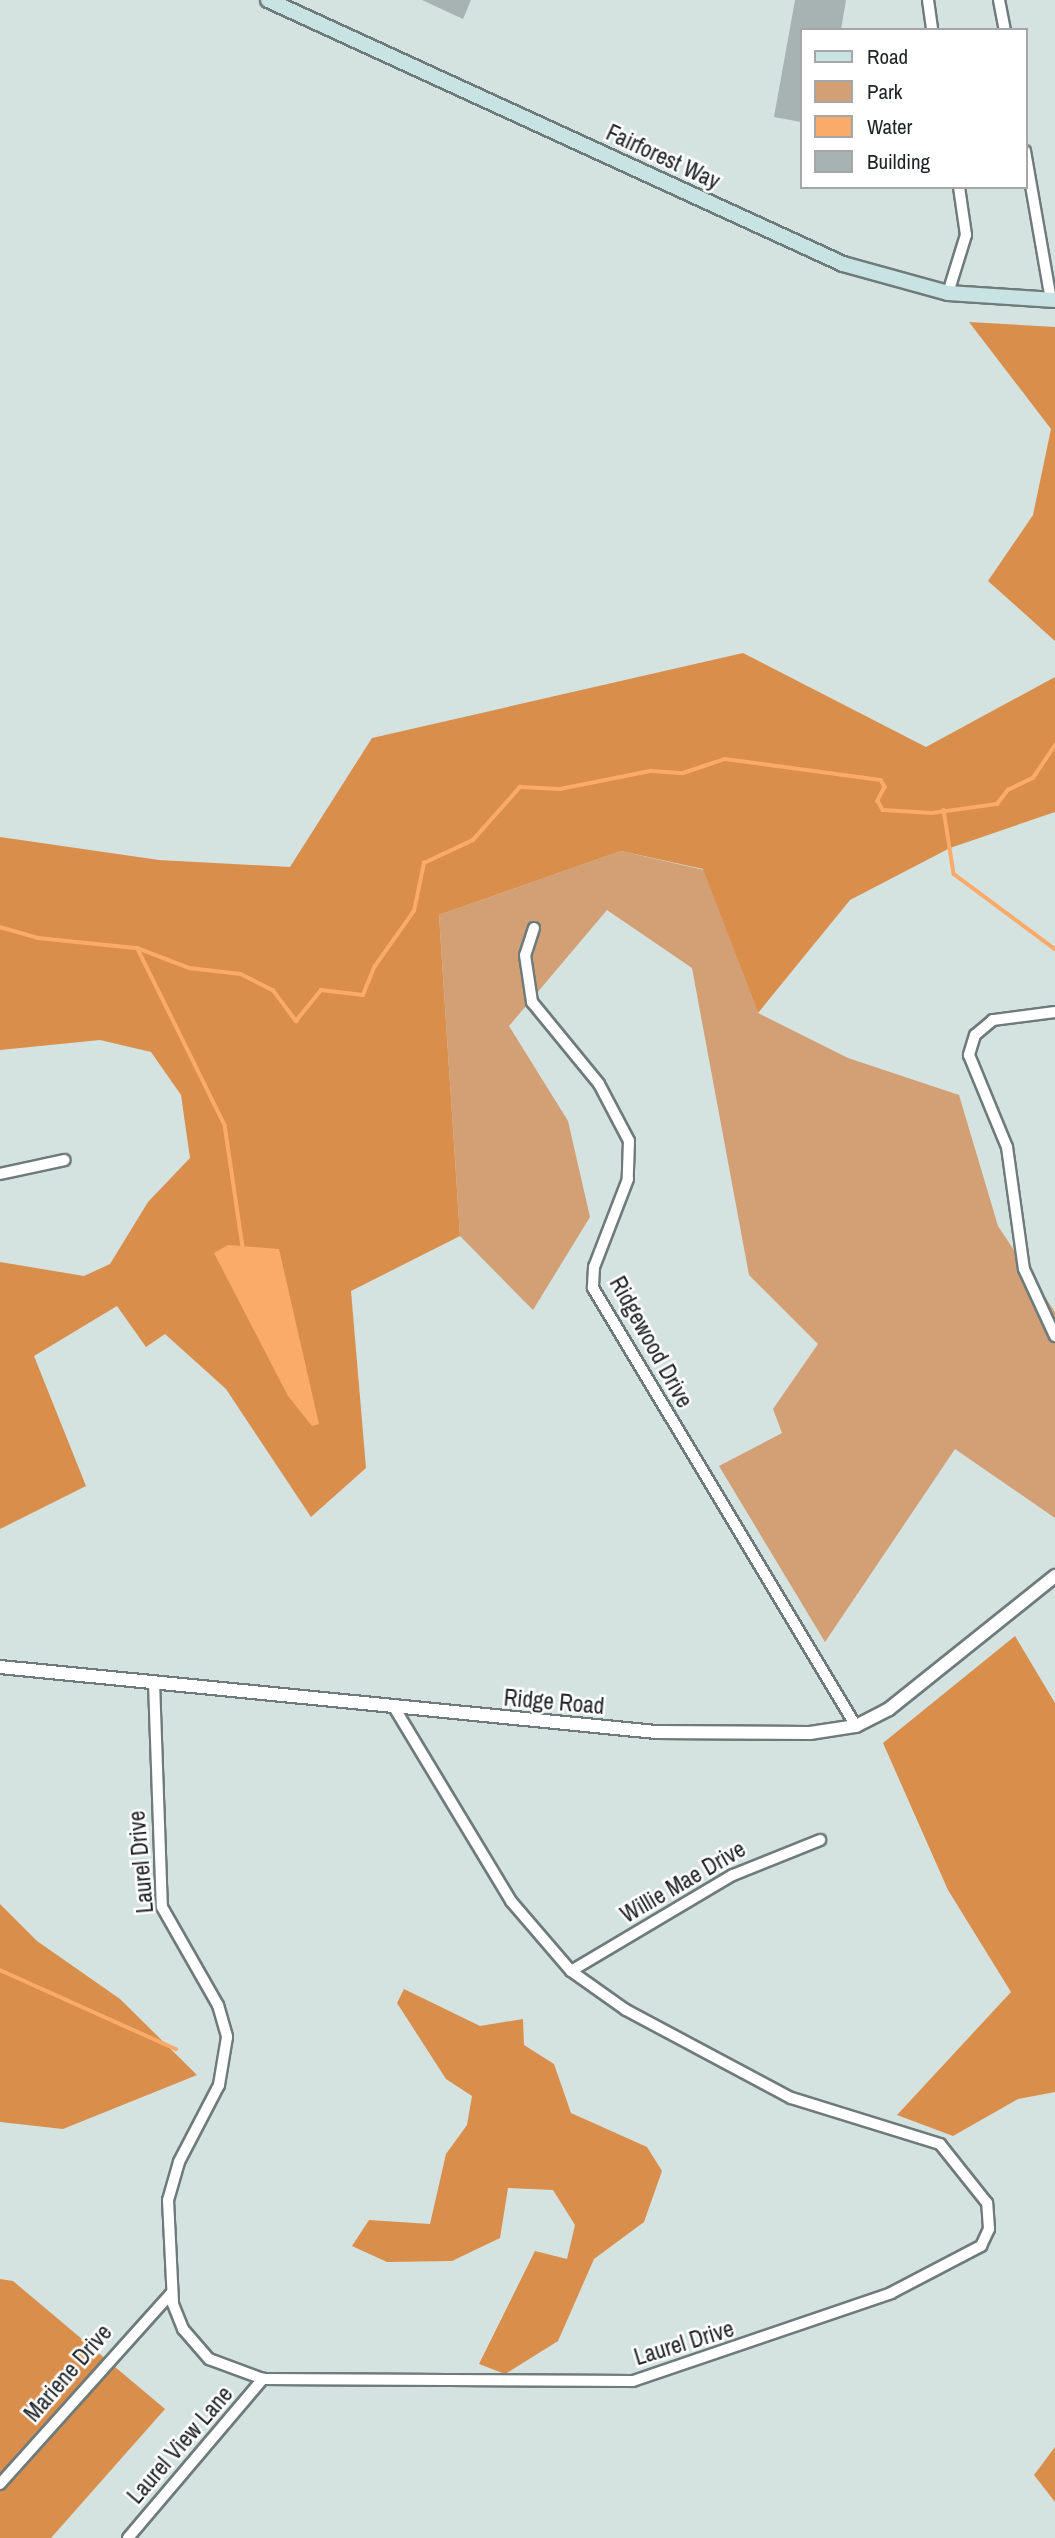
<!DOCTYPE html>
<style>
body{margin:0}
#map{position:relative;width:1055px;height:2538px;overflow:hidden;background:#d4e2e0;font-family:"Archivo Narrow",sans-serif}
div>[style]{position:absolute}
.green>*{inset:0;background:#d39f75}
.forest>*{inset:0;background:#da8e4c}
.water>*{inset:0;background:#faab6a}
.stream>*{height:3.5px;margin:-1.75px;padding:0 1.75px;transform-origin:1.75px;border-radius:1.75px;background:#faab6a}
.building>*{inset:0;background:#a6b3b2}
.roads{filter:drop-shadow(2px 0 #6f7b7a) drop-shadow(-2px 0 #6f7b7a) drop-shadow(0 2px #6f7b7a) drop-shadow(0 -2px #6f7b7a)}
.minor>*{height:10px;margin:-5px;padding:0 5px;transform-origin:5px;border-radius:5px;background:#fff}
.tertiary>*{height:12px;margin:-6px;padding:0 6px;transform-origin:6px;border-radius:6px;background:#fff}
.secondary>*{height:14px;margin:-7px;padding:0 7px;transform-origin:7px;border-radius:7px;background:#c7e3e2}
span{translate:-50% -50%;white-space:nowrap;text-align:center;line-height:1.15;-webkit-text-stroke:5px #fff;paint-order:stroke}
.street-label{font-size:23px;color:#1e2323}
.legend{position:absolute;left:800px;top:28px;width:228px;height:161px;box-sizing:border-box;background:#fff;border:2px solid #a5a7a7;margin:0;padding:9px 12px;list-style:none;font-size:21px;color:#1e2323}
.legend li{display:flex;align-items:center;gap:14px;height:35px}
.legend b{width:35px;border:2px solid #a5a7a7}
</style>
<div id="map">
<div class="green">
<div style="clip-path:polygon(621px 851px,704px 870px,758px 1013px,848px 1058px,959px 1095px,998px 1226px,1055px 1312px,1055px 1518px,955px 1449px,825px 1642px,719px 1466px,782px 1433px,773px 1409px,818px 1344px,749px 1275px,692px 968px,607px 910px,509px 1026px,568px 1121px,590px 1217px,533px 1310px,460px 1236px,439px 915px)"></div>
</div>
<div class="forest">
<div style="clip-path:polygon(969px 322px,1055px 327px,1055px 641px,988px 581px,1033px 515px,1051px 429px)"></div>
<div style="clip-path:polygon(743px 653px,926px 747px,1055px 677px,1055px 812px,950px 848px,850px 900px,758px 1013px,703px 869px,621px 851px,439px 915px,460px 1236px,351px 1291px,366px 1468px,311px 1517px,226px 1389px,165px 1334px,146px 1347px,117px 1306px,34px 1356px,86px 1486px,0 1529px,0 1262px,84px 1276px,110px 1264px,148px 1202px,190px 1158px,181px 1095px,151px 1052px,100px 1040px,0 1050px,0 837px,159px 860px,290px 867px,372px 738px)"></div>
<div style="clip-path:polygon(1015px 1636px,1055px 1703px,1055px 2092px,1018px 2099px,953px 2136px,897px 2115px,1011px 1992px,948px 1890px,883px 1743px)"></div>
<div style="clip-path:polygon(0 1904px,37px 1941px,120px 1999px,197px 2075px,63px 2129px,0 2122px)"></div>
<div style="clip-path:polygon(404px 1989px,480px 2026px,523px 2019px,524px 2045px,554px 2064px,571px 2113px,647px 2147px,662px 2171px,644px 2222px,594px 2259px,558px 2341px,505px 2374px,479px 2364px,535px 2251px,567px 2259px,575px 2225px,553px 2190px,508px 2188px,500px 2238px,452px 2261px,387px 2262px,352px 2246px,369px 2220px,430px 2224px,446px 2154px,467px 2125px,472px 2096px,446px 2079px,397px 2003px)"></div>
<div style="clip-path:polygon(0 2279px,13px 2281px,165px 2409px,51px 2538px,0 2538px)"></div>
<div style="clip-path:polygon(1055px 2447px,1055px 2502px,1034px 2475px)"></div>
</div>
<div class="water">
<div style="clip-path:polygon(228px 1245px,279px 1249px,319px 1424px,312px 1426px,288px 1396px,214px 1253px)"></div>
</div>
<div class="stream">
<div style="left:944px;top:810px;width:65px;rotate:81.1deg"></div>
<div style="left:954px;top:874px;width:126px;rotate:36.6deg"></div>
<div style="left:0;top:927px;width:40px;rotate:16deg"></div>
<div style="left:38px;top:938px;width:100px;rotate:5.8deg"></div>
<div style="left:137px;top:948px;width:56px;rotate:21deg"></div>
<div style="left:189px;top:968px;width:52px;rotate:6.6deg"></div>
<div style="left:241px;top:974px;width:36px;rotate:27deg"></div>
<div style="left:273px;top:990px;width:39px;rotate:53deg"></div>
<div style="left:296px;top:1021px;width:40px;rotate:-51deg"></div>
<div style="left:321px;top:990px;width:42px;rotate:6.8deg"></div>
<div style="left:363px;top:995px;width:31px;rotate:-68deg"></div>
<div style="left:375px;top:966px;width:67px;rotate:-54.7deg"></div>
<div style="left:414px;top:911px;width:49px;rotate:-78.2deg"></div>
<div style="left:424px;top:863px;width:54px;rotate:-25.1deg"></div>
<div style="left:473px;top:840px;width:71px;rotate:-48.4deg"></div>
<div style="left:520px;top:787px;width:40px;rotate:2.9deg"></div>
<div style="left:560px;top:789px;width:93px;rotate:-11.2deg"></div>
<div style="left:651px;top:771px;width:32px;rotate:4deg"></div>
<div style="left:683px;top:773px;width:44px;rotate:-18.4deg"></div>
<div style="left:725px;top:759px;width:157px;rotate:7.7deg"></div>
<div style="left:881px;top:780px;width:8px;rotate:60deg"></div>
<div style="left:885px;top:787px;width:16px;rotate:117deg"></div>
<div style="left:878px;top:801px;width:10px;rotate:61deg"></div>
<div style="left:883px;top:810px;width:49px;rotate:3.5deg"></div>
<div style="left:932px;top:813px;width:66px;rotate:-7.9deg"></div>
<div style="left:997px;top:804px;width:18px;rotate:-52deg"></div>
<div style="left:1008px;top:790px;width:28px;rotate:-26deg"></div>
<div style="left:1033px;top:778px;width:40px;rotate:-56deg"></div>
<div style="left:138px;top:949px;width:196px;rotate:63.7deg"></div>
<div style="left:225px;top:1125px;width:123px;rotate:81.6deg"></div>
<div style="left:0;top:1970px;width:193px;rotate:24.2deg"></div>
</div>
<div class="building">
<div style="clip-path:polygon(422px 0,471px 0,463px 19px)"></div>
<div style="clip-path:polygon(795px 0,846px 0,841px 30px,801px 30px,801px 122px,774px 117px)"></div>
</div>
<div class="roads">
<div class="minor">
<div style="left:928px;top:0;width:30px;rotate:82deg"></div>
<div style="left:999px;top:0;width:31px;rotate:79deg"></div>
<div style="left:1025px;top:151px;width:151px;rotate:80.1deg"></div>
<div style="left:948px;top:293px;width:61px;rotate:-72.8deg"></div>
<div style="left:966px;top:235px;width:49px;rotate:-98.3deg"></div>
<div style="left:534px;top:928px;width:28px;rotate:108deg"></div>
<div style="left:525px;top:955px;width:48px;rotate:81.5deg"></div>
<div style="left:532px;top:1002px;width:106px;rotate:50.7deg"></div>
<div style="left:599px;top:1084px;width:64px;rotate:62.2deg"></div>
<div style="left:629px;top:1141px;width:38px;rotate:92deg"></div>
<div style="left:628px;top:1179px;width:94px;rotate:111.1deg"></div>
<div style="left:594px;top:1267px;width:21px;rotate:93deg"></div>
<div style="left:593px;top:1288px;width:511px;rotate:59.02deg"></div>
<div style="left:1055px;top:1012px;width:63px;rotate:172.6deg"></div>
<div style="left:993px;top:1020px;width:23px;rotate:140deg"></div>
<div style="left:975px;top:1035px;width:21px;rotate:107deg"></div>
<div style="left:969px;top:1055px;width:100px;rotate:67.6deg"></div>
<div style="left:1007px;top:1147px;width:123px;rotate:82.1deg"></div>
<div style="left:1024px;top:1269px;width:74px;rotate:65.2deg"></div>
<div style="left:0;top:1174px;width:66px;rotate:-12.2deg"></div>
<div style="left:154px;top:1682px;width:225px;rotate:88deg"></div>
<div style="left:162px;top:1907px;width:113px;rotate:60.3deg"></div>
<div style="left:218px;top:2005px;width:33px;rotate:74deg"></div>
<div style="left:227px;top:2037px;width:49px;rotate:99.5deg"></div>
<div style="left:219px;top:2085px;width:87px;rotate:117.5deg"></div>
<div style="left:179px;top:2162px;width:40px;rotate:106deg"></div>
<div style="left:168px;top:2200px;width:104px;rotate:87.2deg"></div>
<div style="left:173px;top:2304px;width:27px;rotate:68deg"></div>
<div style="left:183px;top:2329px;width:40px;rotate:49deg"></div>
<div style="left:209px;top:2359px;width:58px;rotate:20.3deg"></div>
<div style="left:263px;top:2379px;width:370px;rotate:0.3deg"></div>
<div style="left:633px;top:2381px;width:273px;rotate:-18.8deg"></div>
<div style="left:891px;top:2293px;width:102px;rotate:-27.6deg"></div>
<div style="left:981px;top:2246px;width:19px;rotate:-65deg"></div>
<div style="left:989px;top:2229px;width:26px;rotate:-94deg"></div>
<div style="left:987px;top:2203px;width:75px;rotate:-128.5deg"></div>
<div style="left:940px;top:2144px;width:156px;rotate:-162.8deg"></div>
<div style="left:791px;top:2098px;width:187px;rotate:-151.9deg"></div>
<div style="left:626px;top:2010px;width:67px;rotate:-144.7deg"></div>
<div style="left:571px;top:1971px;width:92px;rotate:-130.6deg"></div>
<div style="left:511px;top:1901px;width:227px;rotate:-121.1deg"></div>
<div style="left:571px;top:1971px;width:188px;rotate:-30.7deg"></div>
<div style="left:733px;top:1875px;width:94px;rotate:-21.9deg"></div>
<div style="left:0;top:2484px;width:258px;rotate:-48.1deg"></div>
<div style="left:128px;top:2538px;width:209px;rotate:-49.7deg"></div>
</div>
<div class="tertiary">
<div style="left:0;top:1667px;width:659px;rotate:5.66deg"></div>
<div style="left:656px;top:1732px;width:154px;rotate:0.4deg"></div>
<div style="left:810px;top:1733px;width:47px;rotate:-8.7deg"></div>
<div style="left:856px;top:1726px;width:37px;rotate:-27deg"></div>
<div style="left:889px;top:1709px;width:213px;rotate:-38.7deg"></div>
</div>
<div class="secondary">
<div style="left:268px;top:0;width:633px;rotate:24.66deg"></div>
<div style="left:843px;top:264px;width:109px;rotate:15.4deg"></div>
<div style="left:948px;top:293px;width:107px;rotate:3.7deg"></div>
</div>
</div>
<div class="street-label">
<span style="left:663px;top:157px;rotate:25deg">Fairforest Way</span>
<span style="left:651px;top:1342px;rotate:61deg">Ridgewood Drive</span>
<span style="left:554px;top:1702px;rotate:5deg">Ridge Road</span>
<span style="left:141px;top:1862px;rotate:-95deg">Laurel Drive</span>
<span style="left:683px;top:1882px;rotate:-30deg">Willie Mae Drive</span>
<span style="left:684px;top:2343px;rotate:-17deg">Laurel Drive</span>
<span style="left:68px;top:2373px;rotate:-49deg">Mariene Drive</span>
<span style="left:180px;top:2445px;rotate:-49deg">Laurel View Lane</span>
</div>
<ul class="legend">
<li><b style="height:9px;background:#c7e3e2"></b>Road</li>
<li><b style="height:19px;background:#d39f75"></b>Park</li>
<li><b style="height:19px;background:#faab6a"></b>Water</li>
<li><b style="height:19px;background:#a6b3b2"></b>Building</li>
</ul>
</div>
